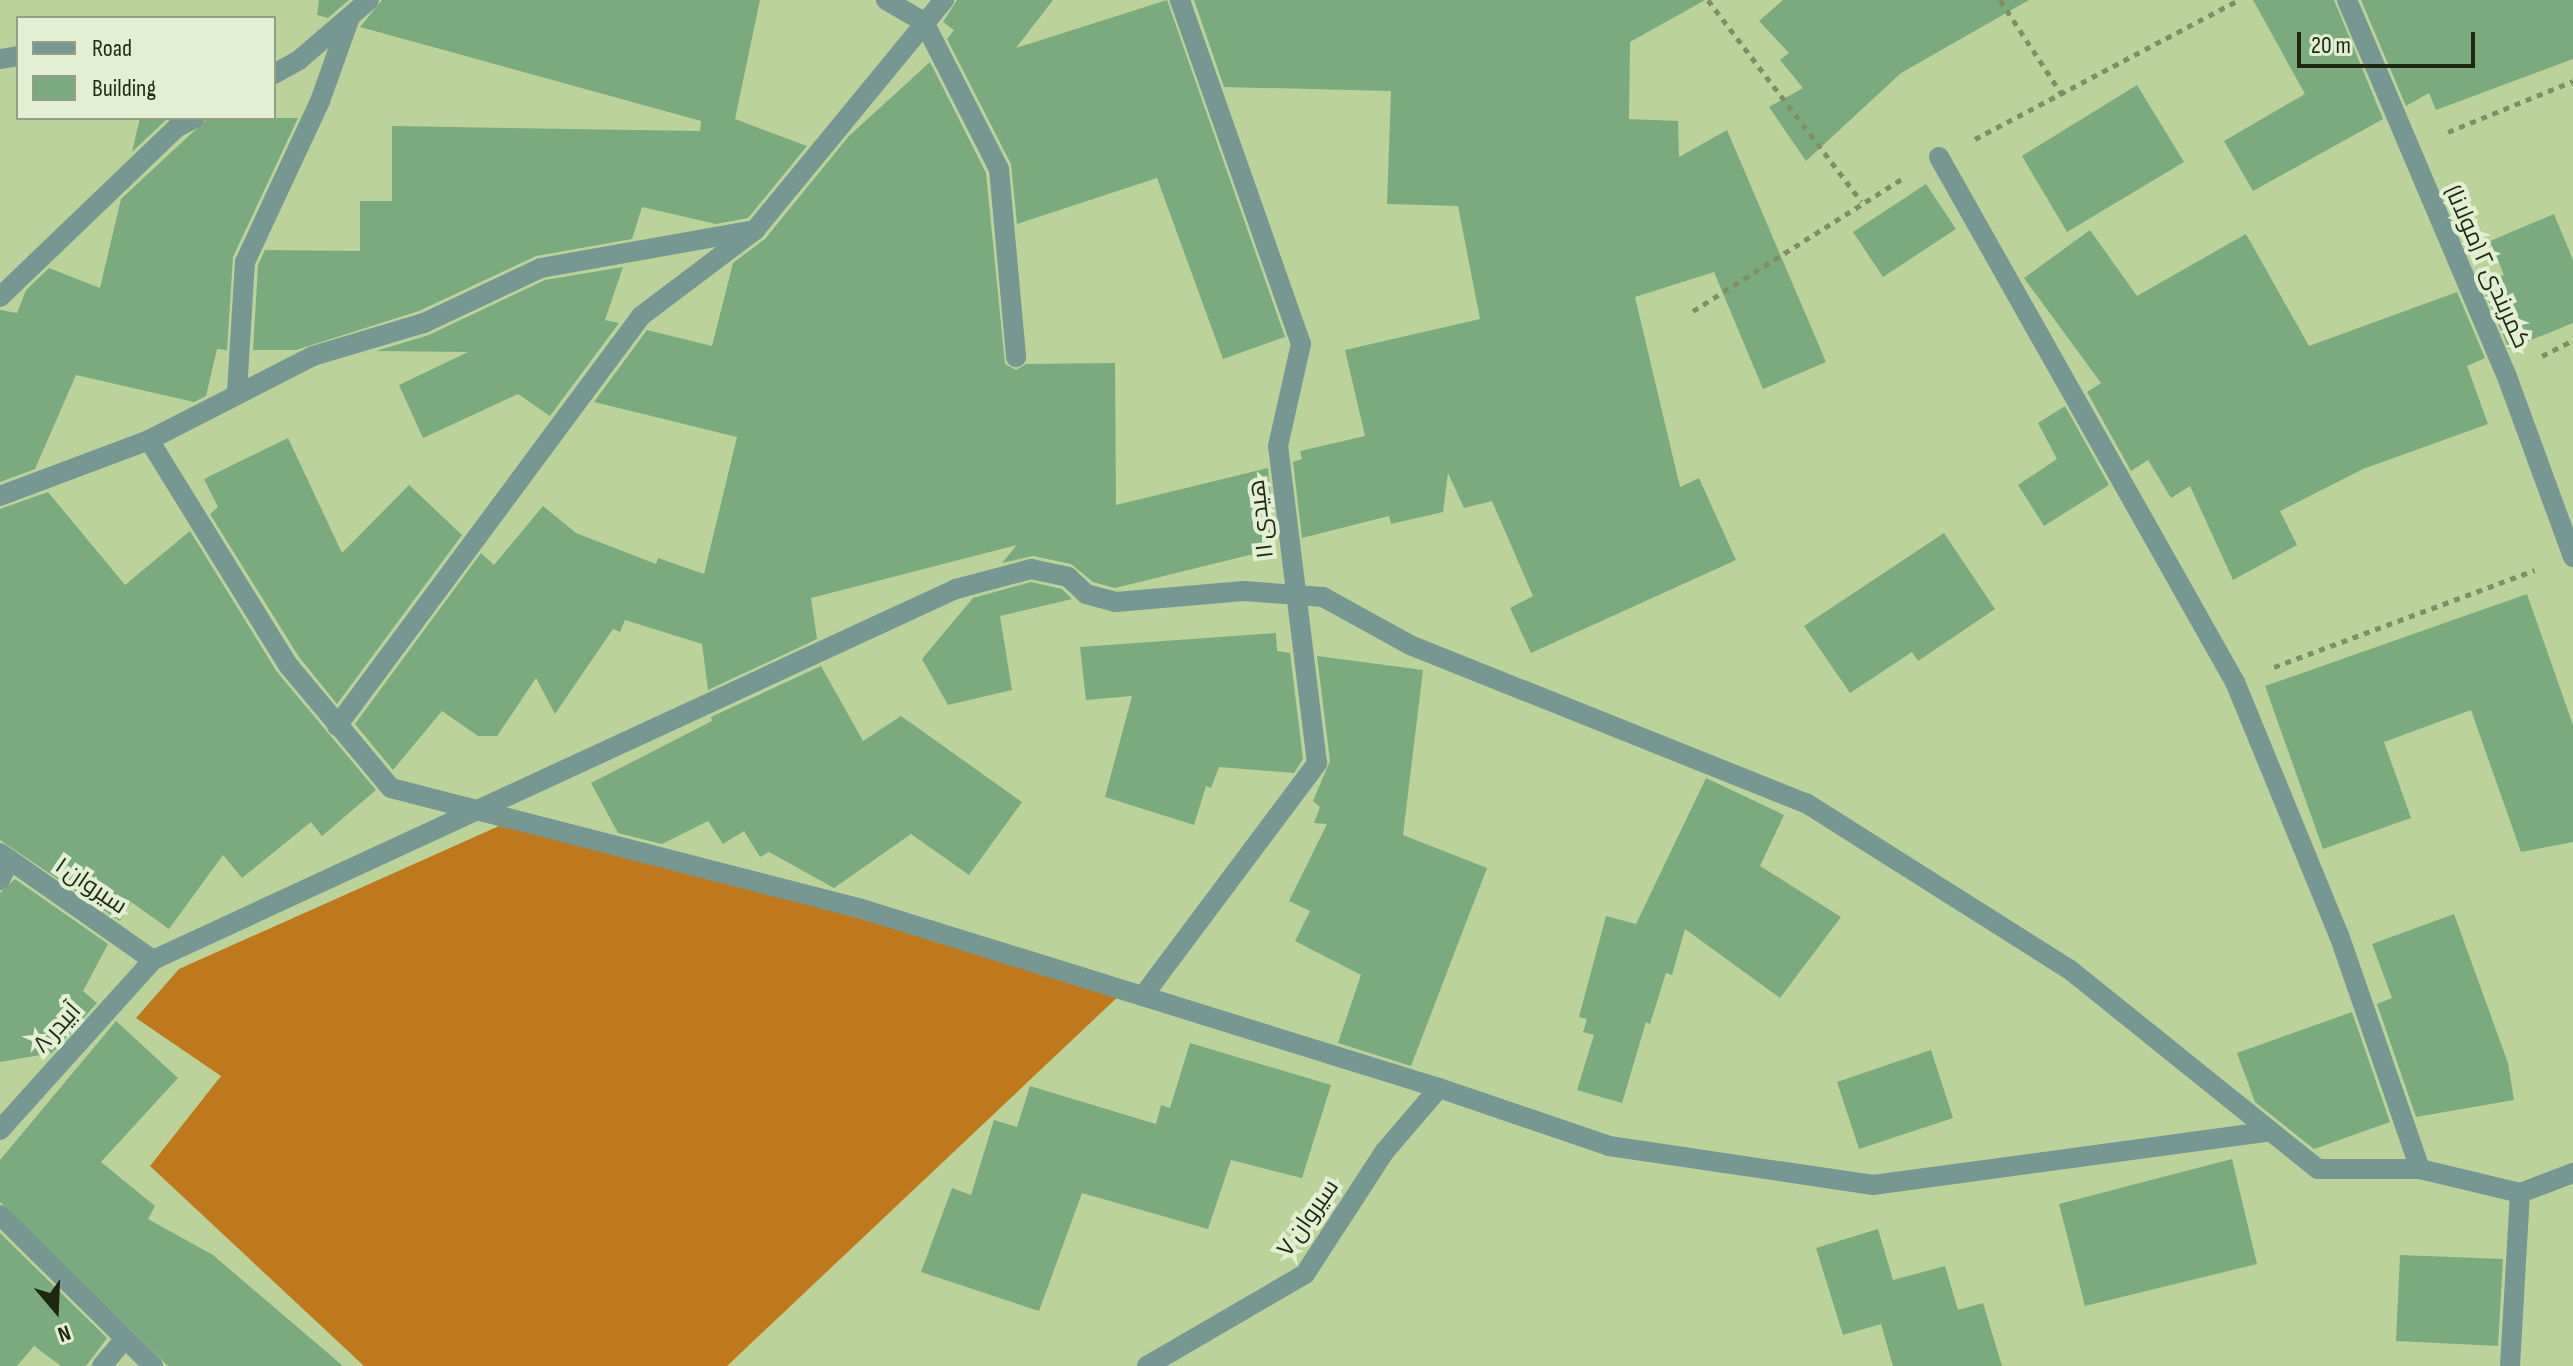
<!DOCTYPE html>
<meta charset="utf-8">
<style>
body{margin:0}
#map{position:relative;width:2573px;height:1366px;overflow:hidden;background:#bbd39a;font-family:"Sofia Sans Condensed",Cairo,sans-serif}
div>[style]{position:absolute}
.forest>*{inset:0;background:#bf781c}
.building>*{inset:0;background:#7caa7f}
.path>*{height:5px;margin-top:-2.5px;transform-origin:0;background:repeating-linear-gradient(90deg,#7d8f64 0 6px,transparent 0 12px)}
.minor>*{height:20px;margin:-10px;padding:0 10px;transform-origin:10px;border-radius:10px;background:#779792}
span{translate:-50% -50%;white-space:nowrap;text-align:center;line-height:1.15;-webkit-text-stroke:8px #e3efd2;paint-order:stroke}
.street-label{font-size:24px;color:#1f2711}
.legend{position:absolute;left:16px;top:16px;width:260px;height:104px;box-sizing:border-box;background:#e3efd2;border:2px solid #959f85;margin:0;padding:10px 14px;list-style:none;font-size:24px;color:#1f2711}
.legend li{display:flex;align-items:center;gap:16px;height:40px}
.legend b{width:40px;border:2px solid #959f85}
.north{position:absolute;left:16px;top:1270px;width:80px;height:80px;-webkit-text-stroke:6px #e3efd2;paint-order:stroke;rotate:161deg;font-size:22px;font-weight:700;line-height:32px;text-align:center;color:#1f2711}
.north::after{content:'';display:block;margin:auto;width:28px;height:36px;background:#1f2711;clip-path:polygon(50% 0,100% 100%,50% 72%,0 100%)}
.scale{position:absolute;left:2297px;top:32px;width:178px;height:36px;box-sizing:border-box;border:4px solid #1f2711;border-top:0;padding-left:10px;font-size:24px;line-height:28px;white-space:nowrap;color:#1f2711;-webkit-text-stroke:6px #e3efd2;paint-order:stroke}
</style>
<div id="map">
<div class="forest">
<div style="clip-path:polygon(508px 822px,1124px 991px,727px 1366px,364px 1366px,150px 1166px,221px 1076px,136px 1018px,179px 969px)"></div>
</div>
<div class="building">
<div style="clip-path:polygon(319px 0,349px 0,328px 18px,317px 15px)"></div>
<div style="clip-path:polygon(382px 0,760px 0,735px 119px,807px 146px,748px 218px,716px 224px,642px 207px,632px 239px,536px 256px,419px 311px,296px 350px,253px 350px,258px 265px,265px 250px,360px 251px,360px 201px,392px 201px,392px 126px,700px 131px,701px 121px,360px 27px)"></div>
<div style="clip-path:polygon(957px 0,1053px 0,1016px 48px,1167px 0,1285px 337px,1223px 359px,1157px 178px,1017px 224px,1011px 164px,947px 39px,954px 30px,943px 22px)"></div>
<div style="clip-path:polygon(1194px 0,1705px 0,1630px 42px,1629px 119px,1678px 121px,1679px 157px,1727px 130px,1826px 362px,1763px 389px,1714px 272px,1635px 297px,1680px 487px,1699px 478px,1736px 560px,1531px 653px,1510px 608px,1533px 596px,1492px 501px,1464px 508px,1448px 473px,1443px 512px,1391px 524px,1389px 516px,1302px 538px,1293px 462px,1302px 459px,1300px 451px,1365px 436px,1345px 350px,1480px 319px,1458px 206px,1387px 204px,1391px 91px,1224px 87px)"></div>
<div style="clip-path:polygon(1783px 0,2029px 0,1901px 73px,1806px 161px,1769px 107px,1803px 88px,1780px 60px,1789px 53px,1759px 21px)"></div>
<div style="clip-path:polygon(2253px 0,2334px 0,2383px 119px,2253px 191px,2224px 141px,2305px 94px)"></div>
<div style="clip-path:polygon(2361px 0,2573px 0,2573px 59px,2436px 110px,2429px 93px,2406px 106px)"></div>
<div style="clip-path:polygon(930px 62px,986px 173px,1005px 364px,1016px 370px,1026px 364px,1115px 363px,1116px 505px,1268px 468px,1274px 549px,1115px 588px,1093px 582px,1071px 564px,1033px 556px,1002px 563px,1017px 545px,811px 598px,817px 639px,708px 690px,702px 644px,625px 620px,620px 632px,613px 629px,555px 714px,536px 678px,497px 736px,478px 736px,442px 711px,393px 770px,355px 724px,481px 553px,494px 565px,543px 506px,576px 533px,656px 564px,658px 558px,704px 574px,737px 437px,594px 402px,647px 330px,712px 346px,733px 263px,765px 239px,849px 136px)"></div>
<div style="clip-path:polygon(2137px 85px,2184px 162px,2067px 232px,2022px 156px)"></div>
<div style="clip-path:polygon(140px 118px,168px 118px,132px 152px)"></div>
<div style="clip-path:polygon(208px 118px,298px 118px,233px 257px,227px 350px,217px 349px,206px 396px,194px 402px,76px 375px,35px 469px,0 482px,0 310px,17px 313px,26px 290px,49px 268px,100px 288px,121px 199px)"></div>
<div style="clip-path:polygon(1926px 184px,1956px 229px,1883px 277px,1853px 232px)"></div>
<div style="clip-path:polygon(2554px 214px,2573px 260px,2573px 323px,2509px 349px,2481px 283px,2504px 275px,2490px 241px)"></div>
<div style="clip-path:polygon(2090px 230px,2137px 296px,2246px 234px,2309px 346px,2457px 292px,2485px 358px,2467px 366px,2488px 424px,2363px 469px,2280px 511px,2297px 545px,2233px 580px,2190px 486px,2171px 498px,2148px 460px,2131px 471px,2087px 392px,2101px 383px,2024px 278px)"></div>
<div style="clip-path:polygon(623px 267px,605px 320px,619px 323px,550px 416px,518px 394px,423px 438px,399px 385px,468px 352px,376px 351px,429px 335px,545px 280px)"></div>
<div style="clip-path:polygon(2065px 406px,2109px 485px,2044px 526px,2018px 485px,2057px 459px,2038px 423px)"></div>
<div style="clip-path:polygon(288px 438px,342px 553px,409px 485px,462px 535px,337px 704px,299px 657px,210px 514px,218px 507px,204px 479px)"></div>
<div style="clip-path:polygon(48px 492px,125px 585px,190px 531px,277px 672px,376px 790px,322px 836px,311px 822px,242px 878px,223px 855px,169px 929px,131px 902px,120px 921px,0 840px,0 509px)"></div>
<div style="clip-path:polygon(1944px 533px,1995px 609px,1918px 661px,1912px 652px,1850px 693px,1804px 626px)"></div>
<div style="clip-path:polygon(1031px 582px,1062px 589px,1072px 599px,1000px 616px,1012px 690px,948px 705px,922px 659px,973px 598px)"></div>
<div style="clip-path:polygon(2527px 594px,2573px 725px,2573px 842px,2521px 852px,2471px 710px,2384px 742px,2411px 818px,2323px 849px,2265px 686px)"></div>
<div style="clip-path:polygon(1276px 633px,1277px 651px,1290px 653px,1303px 759px,1294px 773px,1219px 767px,1211px 788px,1206px 786px,1194px 825px,1105px 797px,1132px 696px,1086px 700px,1080px 647px)"></div>
<div style="clip-path:polygon(1317px 656px,1423px 670px,1403px 835px,1487px 868px,1411px 1066px,1338px 1043px,1361px 975px,1295px 941px,1310px 911px,1289px 901px,1327px 824px,1314px 823px,1320px 807px,1313px 801px,1330px 761px)"></div>
<div style="clip-path:polygon(821px 666px,863px 741px,901px 716px,1022px 802px,969px 875px,911px 834px,834px 888px,769px 852px,760px 857px,744px 831px,723px 844px,708px 821px,662px 844px,618px 833px,591px 783px,712px 721px,711px 717px)"></div>
<div style="clip-path:polygon(1706px 778px,1784px 815px,1760px 866px,1841px 917px,1780px 998px,1685px 929px,1672px 975px,1666px 973px,1650px 1024px,1646px 1022px,1622px 1103px,1577px 1090px,1594px 1035px,1583px 1032px,1587px 1019px,1579px 1017px,1606px 916px,1636px 924px)"></div>
<div style="clip-path:polygon(15px 879px,108px 944px,83px 991px,97px 1003px,52px 1053px,0 1062px,0 893px)"></div>
<div style="clip-path:polygon(2454px 914px,2508px 1063px,2514px 1100px,2416px 1117px,2377px 1004px,2392px 998px,2372px 944px)"></div>
<div style="clip-path:polygon(2352px 1012px,2390px 1122px,2314px 1149px,2255px 1102px,2237px 1053px)"></div>
<div style="clip-path:polygon(116px 1021px,178px 1078px,101px 1162px,155px 1206px,148px 1219px,213px 1255px,343px 1366px,168px 1366px,0 1202px,0 1160px)"></div>
<div style="clip-path:polygon(1190px 1043px,1331px 1085px,1302px 1178px,1231px 1160px,1208px 1229px,1082px 1193px,1039px 1311px,921px 1272px,952px 1188px,971px 1195px,994px 1120px,1017px 1127px,1030px 1086px,1156px 1124px,1161px 1105px,1170px 1108px)"></div>
<div style="clip-path:polygon(1931px 1050px,1953px 1118px,1859px 1149px,1837px 1082px)"></div>
<div style="clip-path:polygon(2232px 1159px,2257px 1264px,2085px 1306px,2059px 1204px)"></div>
<div style="clip-path:polygon(1878px 1229px,1893px 1280px,1945px 1266px,1958px 1310px,1983px 1303px,2002px 1366px,1893px 1366px,1881px 1324px,1843px 1335px,1816px 1248px)"></div>
<div style="clip-path:polygon(0 1233px,107px 1338px,86px 1366px,61px 1366px,34px 1346px,17px 1366px,0 1366px)"></div>
<div style="clip-path:polygon(2400px 1255px,2503px 1259px,2498px 1346px,2396px 1341px)"></div>
</div>
<div class="path">
<div style="left:1708px;top:0;width:253px;rotate:52.7deg"></div>
<div style="left:2000px;top:0;width:115px;rotate:56.7deg"></div>
<div style="left:2448px;top:132px;width:135px;rotate:-22.2deg"></div>
<div style="left:1975px;top:139px;width:298px;rotate:-27.8deg"></div>
<div style="left:1693px;top:311px;width:249px;rotate:-32.3deg"></div>
<div style="left:2542px;top:356px;width:35px;rotate:-27deg"></div>
<div style="left:2274px;top:667px;width:278px;rotate:-20.4deg"></div>
</div>
<div class="minor">
<div style="left:886px;top:0;width:44px;rotate:30.1deg"></div>
<div style="left:924px;top:22px;width:165px;rotate:63deg"></div>
<div style="left:999px;top:169px;width:189px;rotate:84.8deg"></div>
<div style="left:2347px;top:0;width:406px;rotate:67deg"></div>
<div style="left:2506px;top:374px;width:195px;rotate:69.9deg"></div>
<div style="left:0;top:59px;width:18px;rotate:-9deg"></div>
<div style="left:274px;top:74px;width:29px;rotate:-29deg"></div>
<div style="left:299px;top:60px;width:92px;rotate:-40.6deg"></div>
<div style="left:1939px;top:157px;width:603px;rotate:60.59deg"></div>
<div style="left:2235px;top:682px;width:274px;rotate:67.7deg"></div>
<div style="left:2339px;top:935px;width:248px;rotate:70.9deg"></div>
<div style="left:0;top:297px;width:244px;rotate:-43.8deg"></div>
<div style="left:176px;top:128px;width:21px;rotate:-28deg"></div>
<div style="left:237px;top:392px;width:130px;rotate:-86.5deg"></div>
<div style="left:245px;top:262px;width:178px;rotate:-65deg"></div>
<div style="left:320px;top:101px;width:89px;rotate:-70.3deg"></div>
<div style="left:149px;top:440px;width:264px;rotate:58.3deg"></div>
<div style="left:288px;top:665px;width:160px;rotate:50.1deg"></div>
<div style="left:391px;top:788px;width:486px;rotate:14.4deg"></div>
<div style="left:862px;top:909px;width:604px;rotate:17.24deg"></div>
<div style="left:1439px;top:1088px;width:180px;rotate:18.8deg"></div>
<div style="left:1609px;top:1146px;width:267px;rotate:8.4deg"></div>
<div style="left:1873px;top:1185px;width:401px;rotate:-7.7deg"></div>
<div style="left:0;top:496px;width:159px;rotate:-20.6deg"></div>
<div style="left:149px;top:440px;width:184px;rotate:-27.1deg"></div>
<div style="left:313px;top:356px;width:116px;rotate:-16.6deg"></div>
<div style="left:424px;top:323px;width:129px;rotate:-25.2deg"></div>
<div style="left:541px;top:268px;width:211px;rotate:-10.1deg"></div>
<div style="left:337px;top:726px;width:510px;rotate:-53.44deg"></div>
<div style="left:641px;top:316px;width:143px;rotate:-37deg"></div>
<div style="left:755px;top:230px;width:298px;rotate:-50.6deg"></div>
<div style="left:0;top:853px;width:187px;rotate:35deg"></div>
<div style="left:0;top:880px;width:21px;rotate:-65deg"></div>
<div style="left:1143px;top:996px;width:291px;rotate:-53.2deg"></div>
<div style="left:1317px;top:763px;width:319px;rotate:-97deg"></div>
<div style="left:1278px;top:446px;width:105px;rotate:-77.3deg"></div>
<div style="left:1301px;top:344px;width:365px;rotate:-109.4deg"></div>
<div style="left:0;top:1130px;width:229px;rotate:-48deg"></div>
<div style="left:153px;top:960px;width:885px;rotate:-24.8deg"></div>
<div style="left:956px;top:589px;width:78px;rotate:-14.9deg"></div>
<div style="left:1031px;top:569px;width:38px;rotate:12deg"></div>
<div style="left:1068px;top:577px;width:25px;rotate:43deg"></div>
<div style="left:1086px;top:594px;width:31px;rotate:15deg"></div>
<div style="left:1116px;top:602px;width:128px;rotate:-4.9deg"></div>
<div style="left:1244px;top:591px;width:79px;rotate:4.3deg"></div>
<div style="left:1323px;top:597px;width:99px;rotate:28.9deg"></div>
<div style="left:1410px;top:645px;width:426px;rotate:21.8deg"></div>
<div style="left:1806px;top:803px;width:311px;rotate:32.3deg"></div>
<div style="left:2069px;top:969px;width:319px;rotate:38.8deg"></div>
<div style="left:2318px;top:1169px;width:102px"></div>
<div style="left:2420px;top:1169px;width:103px;rotate:13.5deg"></div>
<div style="left:2520px;top:1193px;width:57px;rotate:-20.7deg"></div>
<div style="left:0;top:1215px;width:215px;rotate:44.6deg"></div>
<div style="left:102px;top:1366px;width:35px;rotate:-50deg"></div>
<div style="left:1147px;top:1366px;width:183px;rotate:-30.2deg"></div>
<div style="left:1305px;top:1274px;width:147px;rotate:-57deg"></div>
<div style="left:1385px;top:1151px;width:83px;rotate:-49.4deg"></div>
<div style="left:2510px;top:1366px;width:173px;rotate:-86.7deg"></div>
</div>
<div class="street-label">
<span style="left:2487px;top:267px;rotate:66deg">کمربندی ۲ (مولانا)</span>
<span style="left:1261px;top:519px;rotate:-97deg">هیدی ۱۱</span>
<span style="left:91px;top:886px;rotate:34deg">سیروان ۱</span>
<span style="left:57px;top:1028px;rotate:-48deg">آبیدر ۸</span>
<span style="left:1308px;top:1218px;rotate:-55deg">سیروان ۷</span>
</div>
<ul class="legend">
<li><b style="height:10px;background:#779792"></b>Road</li>
<li><b style="height:22px;background:#7caa7f"></b>Building</li>
</ul>
<div class="north">N</div>
<div class="scale">20 m</div>
</div>
